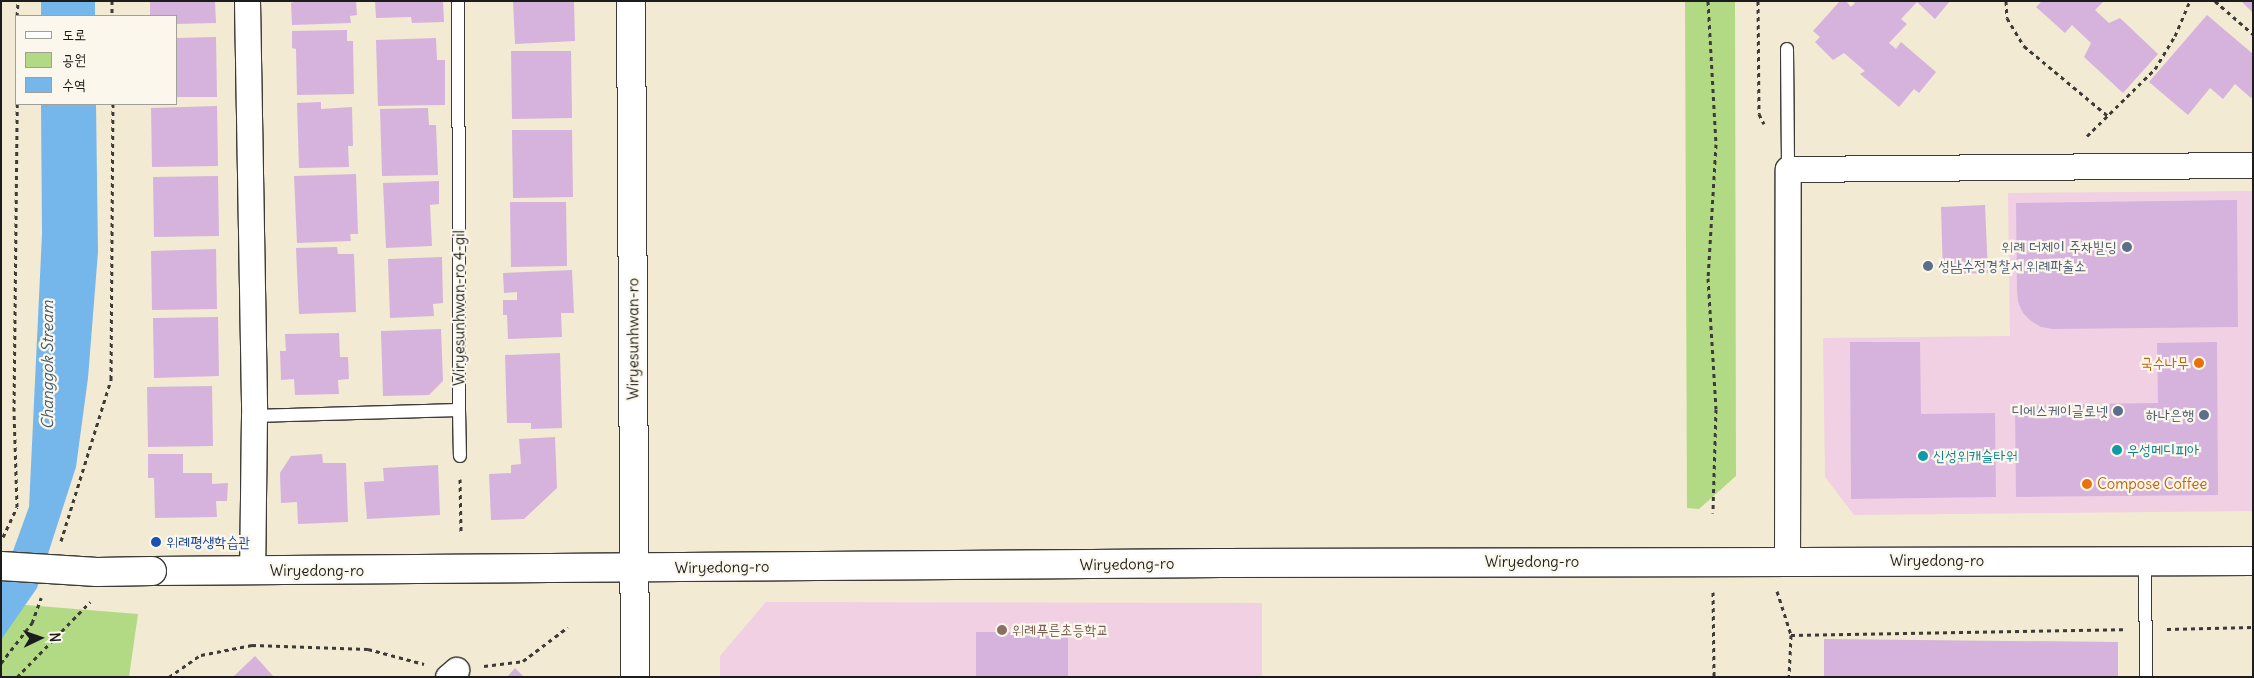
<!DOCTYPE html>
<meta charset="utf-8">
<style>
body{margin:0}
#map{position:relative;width:2254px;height:678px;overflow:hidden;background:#f2ead2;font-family:Delius,"Poor Story",sans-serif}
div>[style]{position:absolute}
.built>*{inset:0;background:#f1d0e3}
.green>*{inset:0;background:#b2da84}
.water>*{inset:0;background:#76b7eb}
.building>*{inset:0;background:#d5b3dd}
.path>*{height:3px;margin-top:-1.5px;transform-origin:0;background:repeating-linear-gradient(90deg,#3c3b37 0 4px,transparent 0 8px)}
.roads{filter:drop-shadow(1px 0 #3c3b37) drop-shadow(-1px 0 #3c3b37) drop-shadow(0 1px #3c3b37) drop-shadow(0 -1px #3c3b37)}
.lane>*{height:12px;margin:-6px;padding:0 6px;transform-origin:6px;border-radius:6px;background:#fff}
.street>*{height:25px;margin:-12.5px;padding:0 12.5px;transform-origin:12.5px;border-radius:12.5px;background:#fff}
.secondary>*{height:28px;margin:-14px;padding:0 14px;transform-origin:14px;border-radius:14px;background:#fff}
.bridges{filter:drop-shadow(1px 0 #3c3b37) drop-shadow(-1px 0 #3c3b37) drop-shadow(0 1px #3c3b37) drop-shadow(0 -1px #3c3b37)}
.secondary-bridge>*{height:28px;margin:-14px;padding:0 14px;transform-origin:14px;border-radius:14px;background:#fff}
.dots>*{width:14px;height:14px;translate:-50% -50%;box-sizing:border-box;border:2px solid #fbf7ec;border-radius:50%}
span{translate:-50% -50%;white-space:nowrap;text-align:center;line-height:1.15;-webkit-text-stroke:4.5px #fbf7ec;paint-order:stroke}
.service-label{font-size:15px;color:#4e5e75}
.right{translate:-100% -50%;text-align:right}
.left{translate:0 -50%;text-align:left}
.street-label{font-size:15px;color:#1c1c1c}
.food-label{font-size:15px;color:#c56008}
.culture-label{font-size:15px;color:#0d838f}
.transit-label{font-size:15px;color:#164399}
.education-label{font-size:15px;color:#785e54}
.water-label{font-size:16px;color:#405a6f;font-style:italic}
.frame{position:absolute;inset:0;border:2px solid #1c1c1c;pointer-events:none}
.legend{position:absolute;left:15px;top:15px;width:162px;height:90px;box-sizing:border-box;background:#fbf7ec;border:1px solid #a29f99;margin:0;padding:6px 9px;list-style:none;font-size:15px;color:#1c1c1c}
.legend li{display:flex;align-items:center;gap:10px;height:25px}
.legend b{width:25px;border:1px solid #a29f99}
.north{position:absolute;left:15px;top:613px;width:50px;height:50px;-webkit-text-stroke:4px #fbf7ec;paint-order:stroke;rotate:87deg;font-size:14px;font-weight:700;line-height:20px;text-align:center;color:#1c1c1c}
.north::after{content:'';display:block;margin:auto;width:18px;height:22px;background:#1c1c1c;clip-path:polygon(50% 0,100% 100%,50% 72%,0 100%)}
</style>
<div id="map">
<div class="built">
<div style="clip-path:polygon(2253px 191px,2253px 511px,1854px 515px,1825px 477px,1823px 338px,2010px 336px,2008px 193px)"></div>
<div style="clip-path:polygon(766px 602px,1262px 603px,1262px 677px,720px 677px,720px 656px)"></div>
</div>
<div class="green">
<div style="clip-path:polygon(1685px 1px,1735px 1px,1736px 476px,1699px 509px,1687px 508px)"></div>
<div style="clip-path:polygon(1px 603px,138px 614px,129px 677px,1px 677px)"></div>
</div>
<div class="water">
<div style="clip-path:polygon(41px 1px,95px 1px,95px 16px,41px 16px)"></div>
<div style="clip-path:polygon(41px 104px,96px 104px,98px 252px,88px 378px,76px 467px,37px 588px,1px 640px,1px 584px,29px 507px,42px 234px)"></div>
</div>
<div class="building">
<div style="clip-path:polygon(150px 1px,215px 1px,216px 23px,176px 24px,176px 16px,150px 16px)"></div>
<div style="clip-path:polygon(298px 1px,356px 1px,357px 15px,350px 16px,351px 23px,292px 25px,291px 3px)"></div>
<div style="clip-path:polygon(375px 1px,443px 1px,444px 22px,412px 23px,411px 17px,376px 18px)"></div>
<div style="clip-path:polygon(513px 1px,574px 1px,575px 41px,515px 44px)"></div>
<div style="clip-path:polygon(1840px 1px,1846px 1px,1851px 7px,1855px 3px,1853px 1px,1950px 1px,1935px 19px,1917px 2px,1901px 19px,1907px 24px,1889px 43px,1896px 49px,1901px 42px,1936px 72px,1919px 93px,1914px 89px,1899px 107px,1860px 74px,1865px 71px,1844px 53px,1833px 60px,1815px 42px,1820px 37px,1813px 31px)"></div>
<div style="clip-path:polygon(2042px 1px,2104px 1px,2095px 10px,2109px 23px,2120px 18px,2158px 54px,2123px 93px,2084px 57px,2091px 43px,2072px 25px,2065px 33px,2036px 7px)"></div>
<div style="clip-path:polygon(2241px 1px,2253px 1px,2253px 13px)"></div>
<div style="clip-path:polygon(2207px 15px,2253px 54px,2253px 96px,2251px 98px,2235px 84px,2223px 99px,2210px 88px,2188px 115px,2149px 82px)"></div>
<div style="clip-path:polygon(347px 30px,347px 41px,353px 41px,354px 94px,297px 95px,296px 49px,292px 48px,292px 31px)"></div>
<div style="clip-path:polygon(216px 37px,217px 97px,176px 97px,176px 38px)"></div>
<div style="clip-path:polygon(436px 38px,437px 60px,445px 60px,445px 105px,378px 106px,376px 40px)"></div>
<div style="clip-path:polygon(511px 51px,571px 51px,572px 118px,512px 119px)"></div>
<div style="clip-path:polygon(321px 102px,321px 109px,352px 107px,353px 146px,348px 146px,349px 167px,299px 168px,297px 103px)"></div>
<div style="clip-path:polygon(217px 106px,218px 166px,152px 167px,151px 108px)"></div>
<div style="clip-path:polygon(428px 108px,429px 125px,436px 125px,438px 175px,382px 176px,380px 109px)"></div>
<div style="clip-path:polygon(512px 130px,572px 130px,573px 197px,513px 198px)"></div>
<div style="clip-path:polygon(356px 174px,358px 234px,350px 234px,351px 241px,297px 243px,294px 176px)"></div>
<div style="clip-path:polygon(218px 176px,219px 236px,154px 237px,153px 177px)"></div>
<div style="clip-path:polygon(439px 181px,439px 204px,430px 205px,432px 246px,386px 248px,383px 183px)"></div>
<div style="clip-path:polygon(2237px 200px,2238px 327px,2053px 329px,2041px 327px,2031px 321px,2023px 313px,2018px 302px,2017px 290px,2016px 203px)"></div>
<div style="clip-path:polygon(510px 202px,566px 202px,567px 266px,511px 267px)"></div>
<div style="clip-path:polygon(1985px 205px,1988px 273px,1943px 274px,1941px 207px)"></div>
<div style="clip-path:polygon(337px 247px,338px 254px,354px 254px,356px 312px,299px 314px,296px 248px)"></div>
<div style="clip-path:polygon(216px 249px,217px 309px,152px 310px,151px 251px)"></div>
<div style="clip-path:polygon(442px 257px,443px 303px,433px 304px,434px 316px,390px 318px,388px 259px)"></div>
<div style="clip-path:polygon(572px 270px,574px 313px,561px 313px,562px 337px,508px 339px,507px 315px,503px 315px,503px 300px,517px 300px,517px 292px,504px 293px,503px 273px)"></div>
<div style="clip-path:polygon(218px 317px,219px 376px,154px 378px,153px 318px)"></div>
<div style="clip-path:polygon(441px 329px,443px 381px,429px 395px,383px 396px,381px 331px)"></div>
<div style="clip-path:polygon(339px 333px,340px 357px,348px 357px,349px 379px,338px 380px,339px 394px,295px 395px,294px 379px,281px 380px,280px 351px,286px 351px,285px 334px)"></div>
<div style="clip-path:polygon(1850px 342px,1920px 342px,1921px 414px,1995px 413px,1996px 497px,1851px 499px)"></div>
<div style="clip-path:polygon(2217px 342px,2218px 495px,2016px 497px,2015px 405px,2158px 403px,2157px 343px)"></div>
<div style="clip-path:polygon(560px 353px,562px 428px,531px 429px,531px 423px,507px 423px,505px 355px)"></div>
<div style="clip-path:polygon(212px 386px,213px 446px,148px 447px,147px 387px)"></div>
<div style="clip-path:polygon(555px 437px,557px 488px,524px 519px,491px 520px,489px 474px,511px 473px,511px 465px,521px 464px,519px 439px)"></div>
<div style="clip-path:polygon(148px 454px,183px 454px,183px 473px,212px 473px,212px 484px,228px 483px,227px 501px,216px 501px,217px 517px,155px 518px,154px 478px,148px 478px)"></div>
<div style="clip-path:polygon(322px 454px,323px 463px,346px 463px,348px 522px,298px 524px,297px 502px,281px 503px,280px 473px,291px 456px)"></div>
<div style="clip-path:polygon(438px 465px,440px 515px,367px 519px,364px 482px,384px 481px,383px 468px)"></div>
<div style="clip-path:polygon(976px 632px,1068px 632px,1068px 677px,976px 677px)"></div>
<div style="clip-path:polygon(1824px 639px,2118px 642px,2118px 677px,1824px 677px)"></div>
<div style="clip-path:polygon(255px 656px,274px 677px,233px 677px)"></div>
<div style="clip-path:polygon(515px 668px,524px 677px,507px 677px)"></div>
</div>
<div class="path">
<div style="left:112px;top:1px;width:15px;rotate:90deg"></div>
<div style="left:1708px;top:1px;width:143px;rotate:86.8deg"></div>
<div style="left:1716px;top:144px;width:134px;rotate:93.4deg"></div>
<div style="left:1708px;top:278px;width:131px;rotate:86.5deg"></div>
<div style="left:1716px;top:409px;width:104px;rotate:91.7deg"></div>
<div style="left:1758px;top:1px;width:113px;rotate:89.5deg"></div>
<div style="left:1759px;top:114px;width:11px;rotate:63deg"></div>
<div style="left:2006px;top:1px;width:17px;rotate:87deg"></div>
<div style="left:2007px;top:18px;width:33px;rotate:59deg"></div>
<div style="left:2024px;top:46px;width:109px;rotate:39.8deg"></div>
<div style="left:2215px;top:1px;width:50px;rotate:41deg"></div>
<div style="left:17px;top:16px;width:15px;rotate:-86deg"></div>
<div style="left:2087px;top:136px;width:95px;rotate:-44.6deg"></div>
<div style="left:2155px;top:69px;width:39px;rotate:-59deg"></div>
<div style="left:2175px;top:36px;width:38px;rotate:-67deg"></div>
<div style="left:460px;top:479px;width:54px;rotate:88.9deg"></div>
<div style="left:3px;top:537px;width:33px;rotate:-65deg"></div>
<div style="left:17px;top:507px;width:96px;rotate:-91.8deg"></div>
<div style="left:14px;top:411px;width:307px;rotate:-89.4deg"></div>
<div style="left:61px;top:541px;width:170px;rotate:-72.8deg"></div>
<div style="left:111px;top:379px;width:275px;rotate:-89.6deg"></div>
<div style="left:1777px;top:591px;width:46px;rotate:72.3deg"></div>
<div style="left:1791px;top:635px;width:42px;rotate:92.7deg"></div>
<div style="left:1713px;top:592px;width:85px;rotate:89.3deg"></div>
<div style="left:2167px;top:629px;width:86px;rotate:-1.3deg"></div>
<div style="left:1791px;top:635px;width:332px;rotate:-1deg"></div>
<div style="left:1px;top:663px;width:51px;rotate:-52.2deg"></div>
<div style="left:32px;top:623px;width:27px;rotate:-70deg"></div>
<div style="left:484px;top:666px;width:39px;rotate:-7deg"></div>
<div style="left:523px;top:661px;width:56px;rotate:-37.1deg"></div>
<div style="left:17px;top:677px;width:105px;rotate:-45.8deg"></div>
<div style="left:169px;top:677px;width:39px;rotate:-35deg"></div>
<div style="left:201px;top:655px;width:52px;rotate:-11.1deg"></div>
<div style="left:252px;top:645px;width:116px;rotate:2deg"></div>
<div style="left:368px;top:649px;width:58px;rotate:15deg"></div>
</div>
<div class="roads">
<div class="lane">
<div style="left:1787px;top:49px;width:120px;rotate:89.5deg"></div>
<div style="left:459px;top:410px;width:46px;rotate:88.8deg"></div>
<div style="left:254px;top:416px;width:205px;rotate:-1.7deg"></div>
<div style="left:459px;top:410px;width:409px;rotate:-90.1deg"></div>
<div style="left:2145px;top:562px;width:115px;rotate:89.5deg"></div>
</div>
<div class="street">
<div style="left:247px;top:1px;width:415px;rotate:89deg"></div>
<div style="left:254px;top:416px;width:155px;rotate:90.7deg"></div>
<div style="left:1787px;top:561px;width:392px;rotate:-89.9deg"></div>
<div style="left:1788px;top:169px;width:465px;rotate:-0.5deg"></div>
<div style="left:448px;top:677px;width:11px;rotate:-41deg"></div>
</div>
<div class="secondary">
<div style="left:631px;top:1px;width:676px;rotate:89.66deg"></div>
<div style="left:152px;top:571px;width:1069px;rotate:-0.43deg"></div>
<div style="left:1221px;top:563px;width:1032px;rotate:-0.11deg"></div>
</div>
</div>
<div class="bridges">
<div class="secondary-bridge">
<div style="left:1px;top:566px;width:96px;rotate:3.6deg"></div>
<div style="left:97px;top:572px;width:55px;rotate:-1deg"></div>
</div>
</div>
<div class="dots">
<div style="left:2127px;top:247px;background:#5c6f8a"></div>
<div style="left:1928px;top:266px;background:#5c6f8a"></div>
<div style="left:2199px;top:363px;background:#e8710a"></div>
<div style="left:2118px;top:411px;background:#5c6f8a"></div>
<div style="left:2204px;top:415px;background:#5c6f8a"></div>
<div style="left:2117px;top:450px;background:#0f9aa8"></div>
<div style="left:1923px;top:456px;background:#0f9aa8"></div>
<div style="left:2087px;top:484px;background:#e8710a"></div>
<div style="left:156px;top:542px;background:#1a4fb4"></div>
<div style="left:1002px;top:630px;background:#8d6e63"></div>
</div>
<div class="service-label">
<span class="right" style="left:2117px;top:247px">위례 더제이 주차빌딩</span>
<span class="left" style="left:1938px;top:266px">성남수정경찰서 위례파출소</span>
<span class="right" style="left:2108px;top:411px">디에스케이글로넷</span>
<span class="right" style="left:2194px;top:415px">하나은행</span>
</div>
<div class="street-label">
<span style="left:459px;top:308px;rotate:-90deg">Wiryesunhwan-ro 4-gil</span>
<span style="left:633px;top:339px;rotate:-90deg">Wiryesunhwan-ro</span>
<span style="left:1937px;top:561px">Wiryedong-ro</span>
<span style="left:1532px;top:562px">Wiryedong-ro</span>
<span style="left:1127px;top:564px;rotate:-1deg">Wiryedong-ro</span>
<span style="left:722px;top:567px;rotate:-1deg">Wiryedong-ro</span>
<span style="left:317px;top:571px">Wiryedong-ro</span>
</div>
<div class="food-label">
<span class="right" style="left:2189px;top:363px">국수나무</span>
<span class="left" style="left:2097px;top:484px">Compose Coffee</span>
</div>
<div class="culture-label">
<span class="left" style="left:2127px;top:450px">우성메디피아</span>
<span class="left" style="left:1933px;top:456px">신성위캐슬타워</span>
</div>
<div class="transit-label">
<span class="left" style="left:166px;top:542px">위례평생학습관</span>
</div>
<div class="education-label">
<span class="left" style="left:1012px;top:630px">위례푸른초등학교</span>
</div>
<div class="water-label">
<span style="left:47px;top:365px;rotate:-90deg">Changgok Stream</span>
</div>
<div class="frame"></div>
<ul class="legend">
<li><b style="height:6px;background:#fff"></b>도로</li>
<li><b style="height:14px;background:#b2da84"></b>공원</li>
<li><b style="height:14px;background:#76b7eb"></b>수역</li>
</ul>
<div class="north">N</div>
</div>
